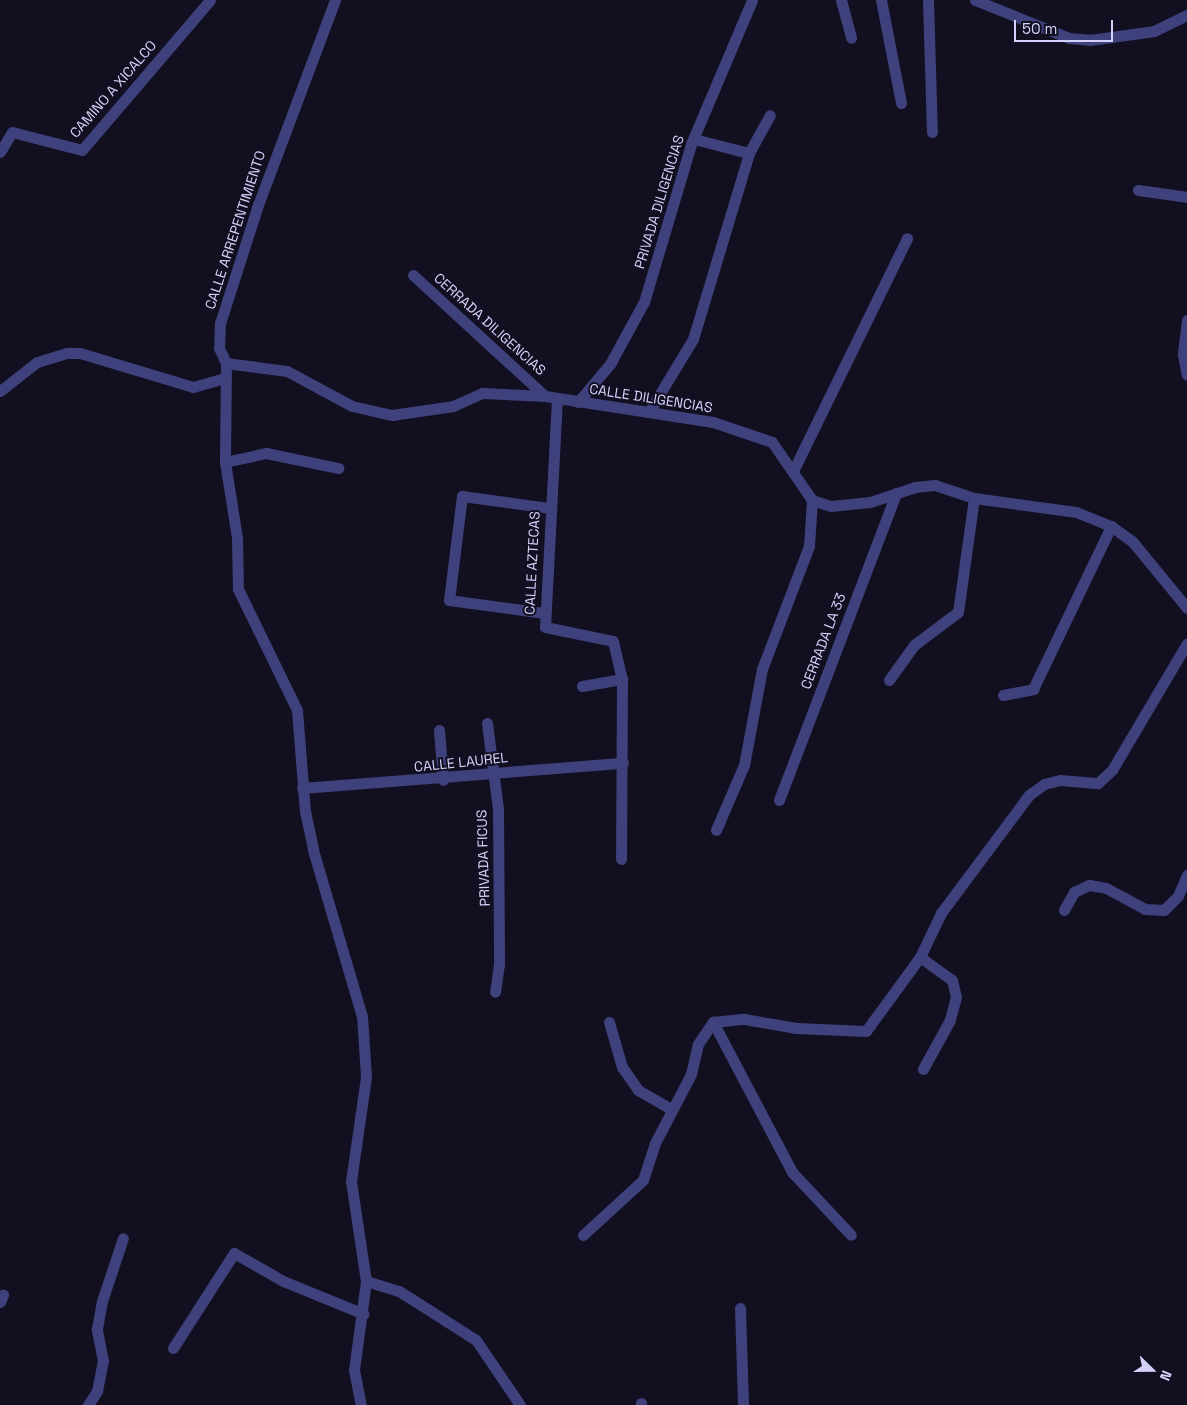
<!DOCTYPE html>
<style>
body{margin:0}
#map{position:relative;width:1187px;height:1405px;overflow:hidden;background:#110f20;font-family:"Space Grotesk",sans-serif}
div>[style]{position:absolute}
.street>*{height:11px;margin:-5.5px;padding:0 5.5px;transform-origin:5.5px;border-radius:5.5px;background:#3e417b}
span{translate:-50% -50%;white-space:nowrap;text-align:center;line-height:1.15;-webkit-text-stroke:4px #110f20;paint-order:stroke}
.street-label{font-size:14px;color:#d4d2fb}
.north{position:absolute;left:1127px;top:1345px;width:50px;height:50px;-webkit-text-stroke:4px #110f20;paint-order:stroke;rotate:112deg;font-size:14px;font-weight:700;line-height:20px;text-align:center;color:#d4d2fb}
.north::after{content:'';display:block;margin:auto;width:18px;height:22px;background:#d4d2fb;clip-path:polygon(50% 0,100% 100%,50% 72%,0 100%)}
.scale{position:absolute;left:1014px;top:20px;width:99px;height:22px;box-sizing:border-box;border:2px solid #d4d2fb;border-top:0;padding-left:6px;font-size:15px;line-height:18px;white-space:nowrap;color:#d4d2fb;-webkit-text-stroke:4px #110f20;paint-order:stroke}
</style>
<div id="map">
<div class="street">
<div style="left:335px;top:0;width:222px;rotate:110.6deg"></div>
<div style="left:257px;top:208px;width:121px;rotate:107.8deg"></div>
<div style="left:220px;top:323px;width:25px;rotate:92deg"></div>
<div style="left:219px;top:348px;width:17px;rotate:65deg"></div>
<div style="left:226px;top:363px;width:99px;rotate:90.6deg"></div>
<div style="left:225px;top:462px;width:77px;rotate:81deg"></div>
<div style="left:237px;top:538px;width:51px;rotate:88.9deg"></div>
<div style="left:238px;top:589px;width:135px;rotate:64deg"></div>
<div style="left:297px;top:710px;width:101px;rotate:85.5deg"></div>
<div style="left:305px;top:811px;width:40px;rotate:78deg"></div>
<div style="left:313px;top:850px;width:173px;rotate:73.6deg"></div>
<div style="left:362px;top:1016px;width:61px;rotate:86.2deg"></div>
<div style="left:366px;top:1077px;width:105px;rotate:98.2deg"></div>
<div style="left:351px;top:1181px;width:101px;rotate:81.5deg"></div>
<div style="left:366px;top:1281px;width:90px;rotate:97.7deg"></div>
<div style="left:354px;top:1370px;width:36px;rotate:79deg"></div>
<div style="left:841px;top:0;width:39px;rotate:75deg"></div>
<div style="left:881px;top:0;width:105px;rotate:79deg"></div>
<div style="left:928px;top:0;width:132px;rotate:88.3deg"></div>
<div style="left:975px;top:0;width:101px;rotate:22deg"></div>
<div style="left:1069px;top:38px;width:21px;rotate:5deg"></div>
<div style="left:1090px;top:40px;width:65px;rotate:-8deg"></div>
<div style="left:1154px;top:31px;width:37px;rotate:-26deg"></div>
<div style="left:694px;top:139px;width:57px;rotate:14.3deg"></div>
<div style="left:0;top:152px;width:23px;rotate:-59deg"></div>
<div style="left:12px;top:132px;width:72px;rotate:14.4deg"></div>
<div style="left:82px;top:150px;width:197px;rotate:-49.5deg"></div>
<div style="left:1138px;top:190px;width:49px;rotate:8.1deg"></div>
<div style="left:413px;top:275px;width:179px;rotate:42.5deg"></div>
<div style="left:1187px;top:320px;width:35px;rotate:97deg"></div>
<div style="left:1183px;top:355px;width:20px;rotate:79deg"></div>
<div style="left:226px;top:363px;width:62px;rotate:7.5deg"></div>
<div style="left:287px;top:371px;width:74px;rotate:28.3deg"></div>
<div style="left:352px;top:406px;width:41px;rotate:12.7deg"></div>
<div style="left:392px;top:415px;width:62px;rotate:-8.4deg"></div>
<div style="left:453px;top:406px;width:32px;rotate:-24deg"></div>
<div style="left:482px;top:393px;width:63px;rotate:2.7deg"></div>
<div style="left:545px;top:396px;width:170px;rotate:8.8deg"></div>
<div style="left:713px;top:422px;width:62px;rotate:18.7deg"></div>
<div style="left:772px;top:442px;width:70px;rotate:55.4deg"></div>
<div style="left:812px;top:500px;width:20px;rotate:18deg"></div>
<div style="left:831px;top:506px;width:39px;rotate:-6deg"></div>
<div style="left:870px;top:502px;width:47px;rotate:-18.4deg"></div>
<div style="left:915px;top:487px;width:20px;rotate:-6deg"></div>
<div style="left:935px;top:485px;width:41px;rotate:18.4deg"></div>
<div style="left:974px;top:498px;width:103px;rotate:7.8deg"></div>
<div style="left:1076px;top:512px;width:38px;rotate:22deg"></div>
<div style="left:1111px;top:526px;width:26px;rotate:36deg"></div>
<div style="left:1132px;top:541px;width:87px;rotate:50.6deg"></div>
<div style="left:0;top:391px;width:47px;rotate:-38.1deg"></div>
<div style="left:37px;top:362px;width:31px;rotate:-17deg"></div>
<div style="left:67px;top:353px;width:13px"></div>
<div style="left:80px;top:353px;width:118px;rotate:16.7deg"></div>
<div style="left:193px;top:387px;width:32px;rotate:-16deg"></div>
<div style="left:557px;top:398px;width:229px;rotate:93deg"></div>
<div style="left:545px;top:627px;width:69px;rotate:11.6deg"></div>
<div style="left:613px;top:641px;width:39px;rotate:77deg"></div>
<div style="left:622px;top:679px;width:180px;rotate:90.3deg"></div>
<div style="left:578px;top:402px;width:50px;rotate:-49.9deg"></div>
<div style="left:610px;top:364px;width:71px;rotate:-61.3deg"></div>
<div style="left:644px;top:302px;width:165px;rotate:-73.4deg"></div>
<div style="left:691px;top:144px;width:156px;rotate:-67deg"></div>
<div style="left:650px;top:410px;width:83px;rotate:-58.8deg"></div>
<div style="left:693px;top:339px;width:194px;rotate:-73.2deg"></div>
<div style="left:749px;top:153px;width:43px;rotate:-61.1deg"></div>
<div style="left:225px;top:462px;width:42px;rotate:-12.4deg"></div>
<div style="left:266px;top:453px;width:74px;rotate:11.8deg"></div>
<div style="left:794px;top:469px;width:257px;rotate:-63.9deg"></div>
<div style="left:544px;top:613px;width:96px;rotate:-172.2deg"></div>
<div style="left:449px;top:600px;width:105px;rotate:-82.9deg"></div>
<div style="left:462px;top:496px;width:89px;rotate:7.8deg"></div>
<div style="left:889px;top:680px;width:43px;rotate:-54.5deg"></div>
<div style="left:914px;top:645px;width:55px;rotate:-36.9deg"></div>
<div style="left:958px;top:612px;width:115px;rotate:-82deg"></div>
<div style="left:582px;top:686px;width:41px;rotate:-9.9deg"></div>
<div style="left:1003px;top:695px;width:31px;rotate:-11deg"></div>
<div style="left:1033px;top:689px;width:181px;rotate:-64.4deg"></div>
<div style="left:487px;top:723px;width:87px;rotate:82.7deg"></div>
<div style="left:498px;top:809px;width:155px;rotate:89.6deg"></div>
<div style="left:499px;top:964px;width:28px;rotate:98deg"></div>
<div style="left:439px;top:730px;width:50px;rotate:85.4deg"></div>
<div style="left:302px;top:788px;width:322px;rotate:-4.5deg"></div>
<div style="left:779px;top:800px;width:329px;rotate:-69.1deg"></div>
<div style="left:716px;top:830px;width:71px;rotate:-66.7deg"></div>
<div style="left:744px;top:765px;width:98px;rotate:-79.4deg"></div>
<div style="left:762px;top:669px;width:132px;rotate:-69.1deg"></div>
<div style="left:809px;top:546px;width:46px;rotate:-86.3deg"></div>
<div style="left:1064px;top:910px;width:21px;rotate:-61deg"></div>
<div style="left:1074px;top:892px;width:17px;rotate:-25deg"></div>
<div style="left:1089px;top:885px;width:17px;rotate:10deg"></div>
<div style="left:1106px;top:888px;width:44px;rotate:28.3deg"></div>
<div style="left:1145px;top:909px;width:19px;rotate:3deg"></div>
<div style="left:1164px;top:910px;width:20px;rotate:-45deg"></div>
<div style="left:1178px;top:896px;width:23px;rotate:-67deg"></div>
<div style="left:920px;top:957px;width:39px;rotate:36deg"></div>
<div style="left:952px;top:980px;width:17px;rotate:77deg"></div>
<div style="left:956px;top:997px;width:24px;rotate:105deg"></div>
<div style="left:950px;top:1020px;width:56px;rotate:118.9deg"></div>
<div style="left:609px;top:1022px;width:47px;rotate:73.9deg"></div>
<div style="left:622px;top:1067px;width:28px;rotate:55deg"></div>
<div style="left:638px;top:1090px;width:39px;rotate:30deg"></div>
<div style="left:713px;top:1022px;width:170px;rotate:62.2deg"></div>
<div style="left:792px;top:1172px;width:86px;rotate:46.9deg"></div>
<div style="left:583px;top:1235px;width:81px;rotate:-42.5deg"></div>
<div style="left:643px;top:1180px;width:39px;rotate:-72deg"></div>
<div style="left:655px;top:1143px;width:78px;rotate:-62.4deg"></div>
<div style="left:691px;top:1074px;width:31px;rotate:-77deg"></div>
<div style="left:698px;top:1044px;width:27px;rotate:-56deg"></div>
<div style="left:713px;top:1022px;width:31px;rotate:-6deg"></div>
<div style="left:744px;top:1019px;width:53px;rotate:9.8deg"></div>
<div style="left:796px;top:1028px;width:70px;rotate:2.5deg"></div>
<div style="left:866px;top:1031px;width:92px;rotate:-53.9deg"></div>
<div style="left:920px;top:957px;width:49px;rotate:-64.5deg"></div>
<div style="left:941px;top:913px;width:147px;rotate:-53.3deg"></div>
<div style="left:1029px;top:795px;width:19px;rotate:-36deg"></div>
<div style="left:1044px;top:784px;width:16px;rotate:-14deg"></div>
<div style="left:1060px;top:780px;width:38px;rotate:5deg"></div>
<div style="left:1098px;top:783px;width:19px;rotate:-43deg"></div>
<div style="left:1112px;top:770px;width:147px;rotate:-59.4deg"></div>
<div style="left:366px;top:1281px;width:34px;rotate:17deg"></div>
<div style="left:399px;top:1291px;width:91px;rotate:32.5deg"></div>
<div style="left:476px;top:1340px;width:78px;rotate:55.9deg"></div>
<div style="left:0;top:1302px;width:8px;rotate:-67deg"></div>
<div style="left:740px;top:1308px;width:97px;rotate:88.2deg"></div>
<div style="left:173px;top:1348px;width:113px;rotate:-57.3deg"></div>
<div style="left:234px;top:1253px;width:56px;rotate:29.7deg"></div>
<div style="left:283px;top:1281px;width:87px;rotate:22.2deg"></div>
<div style="left:641px;top:1403px;width:2px;rotate:90deg"></div>
<div style="left:88px;top:1405px;width:17px;rotate:-57deg"></div>
<div style="left:97px;top:1391px;width:31px;rotate:-79deg"></div>
<div style="left:103px;top:1361px;width:33px;rotate:-101deg"></div>
<div style="left:97px;top:1329px;width:28px;rotate:-80deg"></div>
<div style="left:102px;top:1301px;width:66px;rotate:-71.6deg"></div>
</div>
<div class="street-label">
<span style="left:113px;top:89px;rotate:-49deg">CAMINO A XICALCO</span>
<span style="left:659px;top:202px;rotate:-73deg">PRIVADA DILIGENCIAS</span>
<span style="left:235px;top:230px;rotate:-72deg">CALLE ARREPENTIMIENTO</span>
<span style="left:490px;top:324px;rotate:42deg">CERRADA DILIGENCIAS</span>
<span style="left:651px;top:398px;rotate:9deg">CALLE DILIGENCIAS</span>
<span style="left:532px;top:563px;rotate:-87deg">CALLE AZTECAS</span>
<span style="left:823px;top:641px;rotate:-69deg">CERRADA LA 33</span>
<span style="left:461px;top:762px;rotate:-6deg">CALLE LAUREL</span>
<span style="left:483px;top:858px;rotate:-92deg">PRIVADA FICUS</span>
</div>
<div class="north">N</div>
<div class="scale">50 m</div>
</div>
